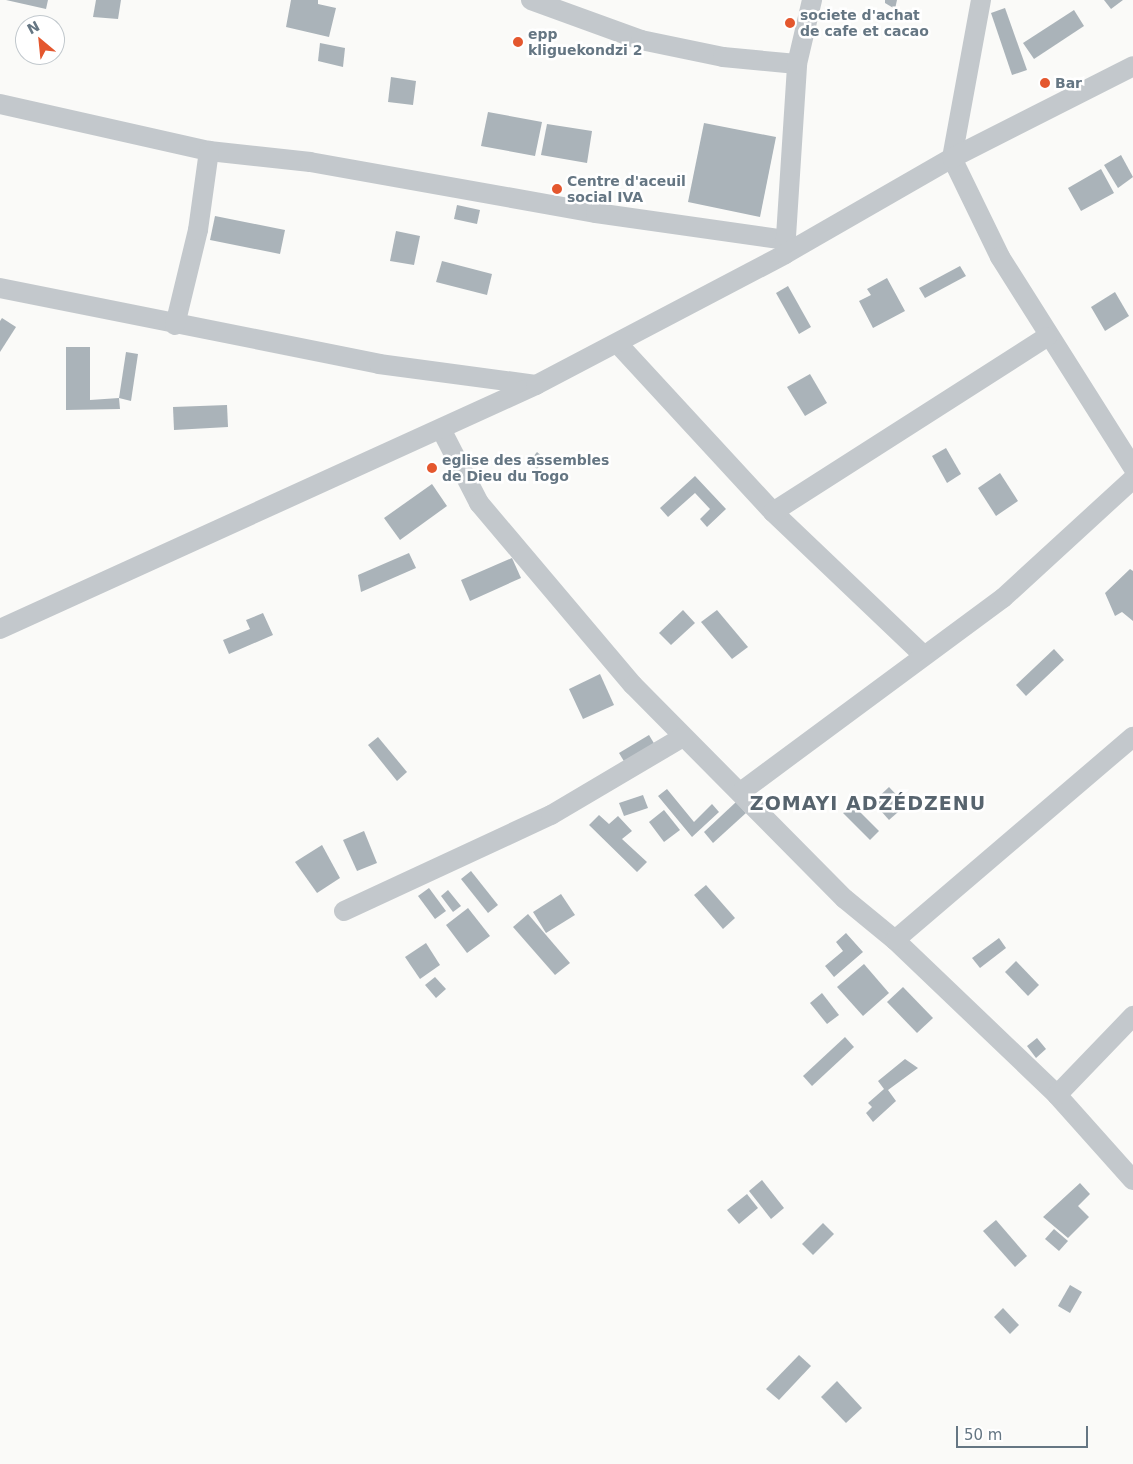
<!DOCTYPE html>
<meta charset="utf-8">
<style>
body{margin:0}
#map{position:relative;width:1133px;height:1464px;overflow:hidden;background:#fafaf8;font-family:"DejaVu Sans",sans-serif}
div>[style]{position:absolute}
.building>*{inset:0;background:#aab3b9}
.minor>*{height:20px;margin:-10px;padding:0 10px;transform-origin:10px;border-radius:10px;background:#c3c8cc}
.dots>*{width:14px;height:14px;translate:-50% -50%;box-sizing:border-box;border:2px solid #fff;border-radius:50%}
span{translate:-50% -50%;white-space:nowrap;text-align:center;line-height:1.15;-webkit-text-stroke:5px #fff;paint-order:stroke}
.poi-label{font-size:14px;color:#657683;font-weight:700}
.left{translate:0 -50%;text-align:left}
.district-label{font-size:19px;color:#57646e;font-weight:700;letter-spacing:1px}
.north{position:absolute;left:15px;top:15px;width:50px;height:50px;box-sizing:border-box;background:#fff;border:1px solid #c1c8cd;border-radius:50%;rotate:332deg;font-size:14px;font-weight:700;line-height:20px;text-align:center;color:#657683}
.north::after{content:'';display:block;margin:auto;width:18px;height:22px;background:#e4572e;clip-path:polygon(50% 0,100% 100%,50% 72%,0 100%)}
.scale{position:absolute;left:956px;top:1426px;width:132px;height:22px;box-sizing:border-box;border:2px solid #657683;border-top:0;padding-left:6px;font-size:15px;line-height:18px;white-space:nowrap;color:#657683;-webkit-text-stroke:4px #fff;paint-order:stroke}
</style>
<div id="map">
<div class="building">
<div style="clip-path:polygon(6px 0,48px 0,46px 9px)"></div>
<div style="clip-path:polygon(96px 0,121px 0,118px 19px,93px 17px)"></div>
<div style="clip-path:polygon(291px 0,318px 0,318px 4px,336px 8px,329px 37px,286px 27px)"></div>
<div style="clip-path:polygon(885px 0,897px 0,895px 9px,885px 3px)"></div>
<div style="clip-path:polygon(1104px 0,1123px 0,1111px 9px)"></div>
<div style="clip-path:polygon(1005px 8px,1027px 70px,1012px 75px,991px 13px)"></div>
<div style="clip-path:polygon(1074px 10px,1084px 26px,1034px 59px,1023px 43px)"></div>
<div style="clip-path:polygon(320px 43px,345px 48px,343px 67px,318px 61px)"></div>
<div style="clip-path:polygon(391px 77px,416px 81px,413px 105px,388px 102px)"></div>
<div style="clip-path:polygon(488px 112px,542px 122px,535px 156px,481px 146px)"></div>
<div style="clip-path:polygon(704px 123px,776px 137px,760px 217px,688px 202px)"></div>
<div style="clip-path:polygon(547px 124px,592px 131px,587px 163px,541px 155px)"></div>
<div style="clip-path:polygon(1121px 155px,1133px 177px,1118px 188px,1104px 165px)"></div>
<div style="clip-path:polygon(1101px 169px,1114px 193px,1081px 211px,1068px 188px)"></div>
<div style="clip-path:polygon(457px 205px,480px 210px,477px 224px,454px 219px)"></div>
<div style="clip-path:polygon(215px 216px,285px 230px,280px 254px,210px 240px)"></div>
<div style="clip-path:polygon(396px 231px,420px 236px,414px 265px,390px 261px)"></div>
<div style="clip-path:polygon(442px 261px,492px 274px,487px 295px,436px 282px)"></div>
<div style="clip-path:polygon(960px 266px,966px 276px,925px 298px,919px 288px)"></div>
<div style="clip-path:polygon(887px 278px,905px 311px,873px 328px,859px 301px,871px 295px,867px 289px)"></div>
<div style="clip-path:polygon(788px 286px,811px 327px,799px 334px,776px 293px)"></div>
<div style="clip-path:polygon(1115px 292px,1129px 316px,1105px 331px,1091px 307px)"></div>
<div style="clip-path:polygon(2px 318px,16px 327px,0 352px,0 321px)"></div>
<div style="clip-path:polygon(66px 347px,90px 347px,90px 400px,119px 398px,120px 409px,66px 410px)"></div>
<div style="clip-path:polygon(126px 352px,138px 354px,131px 401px,119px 398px)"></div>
<div style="clip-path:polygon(810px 374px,827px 403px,805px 416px,787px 387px)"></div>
<div style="clip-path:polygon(227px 405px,228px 427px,174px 430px,173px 407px)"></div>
<div style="clip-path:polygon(946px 448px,961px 474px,947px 483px,932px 456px)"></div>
<div style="clip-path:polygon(537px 452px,545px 459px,537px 469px,529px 462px)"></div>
<div style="clip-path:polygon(1000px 473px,1018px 501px,996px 516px,978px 488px)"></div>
<div style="clip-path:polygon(695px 476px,726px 509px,707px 527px,700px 519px,710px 509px,695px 493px,668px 517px,660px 508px)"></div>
<div style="clip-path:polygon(432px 484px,447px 506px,400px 540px,384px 518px)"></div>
<div style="clip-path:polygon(409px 553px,416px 568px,361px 592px,358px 575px)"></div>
<div style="clip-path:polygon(512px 558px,521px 578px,470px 601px,461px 580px)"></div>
<div style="clip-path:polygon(1130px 569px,1133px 571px,1133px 621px,1122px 612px,1115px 616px,1105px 593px)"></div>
<div style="clip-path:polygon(683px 610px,695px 623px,671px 645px,659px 633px)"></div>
<div style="clip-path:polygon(717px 610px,748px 647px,732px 659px,701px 622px)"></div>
<div style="clip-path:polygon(263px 613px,273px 635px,229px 654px,223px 640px,250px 629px,246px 620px)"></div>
<div style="clip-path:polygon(1054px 649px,1064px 660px,1026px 696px,1016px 685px)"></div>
<div style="clip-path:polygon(600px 674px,614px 705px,583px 719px,569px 689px)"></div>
<div style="clip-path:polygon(649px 735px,655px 745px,625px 763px,619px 753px)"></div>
<div style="clip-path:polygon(378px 737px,407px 772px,397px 781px,368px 745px)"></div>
<div style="clip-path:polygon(889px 787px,906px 805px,889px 820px,873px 802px)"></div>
<div style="clip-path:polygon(667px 789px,694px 822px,712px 804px,719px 812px,692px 837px,658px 796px)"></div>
<div style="clip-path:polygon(643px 795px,648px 808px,624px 816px,619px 803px)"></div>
<div style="clip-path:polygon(736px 802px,746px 813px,713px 843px,704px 832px)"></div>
<div style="clip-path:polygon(852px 804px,879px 831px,870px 840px,843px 813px)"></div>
<div style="clip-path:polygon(664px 810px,680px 830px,664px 842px,649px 822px)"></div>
<div style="clip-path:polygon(599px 815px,609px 824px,618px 816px,632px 831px,622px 839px,647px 862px,637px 872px,589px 825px)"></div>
<div style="clip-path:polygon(364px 831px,377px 863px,357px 871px,343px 840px)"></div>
<div style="clip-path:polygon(322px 845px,340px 878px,317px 893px,295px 862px)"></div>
<div style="clip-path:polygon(471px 871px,498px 905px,488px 913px,461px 879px)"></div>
<div style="clip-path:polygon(706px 885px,735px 918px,723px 929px,694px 895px)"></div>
<div style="clip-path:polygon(429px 888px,446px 911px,435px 919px,418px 896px)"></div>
<div style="clip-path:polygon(448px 890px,461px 906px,453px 912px,441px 896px)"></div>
<div style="clip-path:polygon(561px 894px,575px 915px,546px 933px,533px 912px)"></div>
<div style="clip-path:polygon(468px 908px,490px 936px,467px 953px,446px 925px)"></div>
<div style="clip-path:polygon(528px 914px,570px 963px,555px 975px,513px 927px)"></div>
<div style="clip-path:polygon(846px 933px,863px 952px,834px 977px,825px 966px,843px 951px,836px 942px)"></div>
<div style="clip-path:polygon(999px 938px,1006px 948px,980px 968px,972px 958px)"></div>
<div style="clip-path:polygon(426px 943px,440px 965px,420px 979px,405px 957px)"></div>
<div style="clip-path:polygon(1016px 961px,1039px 985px,1028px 996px,1005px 972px)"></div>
<div style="clip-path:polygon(864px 964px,889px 993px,863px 1016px,837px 987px)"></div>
<div style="clip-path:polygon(435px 977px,446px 989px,436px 998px,425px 985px)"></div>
<div style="clip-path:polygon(903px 987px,933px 1018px,917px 1033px,887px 1002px)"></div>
<div style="clip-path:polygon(822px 993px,839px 1015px,827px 1024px,810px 1003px)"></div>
<div style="clip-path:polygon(845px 1037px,854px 1047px,812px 1086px,803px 1076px)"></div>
<div style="clip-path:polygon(1037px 1038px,1046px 1049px,1036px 1058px,1027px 1046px)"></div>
<div style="clip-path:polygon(905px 1059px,918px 1068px,888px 1090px,896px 1101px,873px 1122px,866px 1113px,872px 1107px,868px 1103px,884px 1089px,878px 1081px)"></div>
<div style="clip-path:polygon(762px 1180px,784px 1208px,771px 1219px,749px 1191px)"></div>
<div style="clip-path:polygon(1080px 1183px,1090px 1194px,1078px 1206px,1089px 1217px,1068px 1238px,1043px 1217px)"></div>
<div style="clip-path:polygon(747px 1194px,758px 1208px,739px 1224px,727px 1210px)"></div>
<div style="clip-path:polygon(996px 1220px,1027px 1256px,1015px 1267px,983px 1231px)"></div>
<div style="clip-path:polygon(823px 1223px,834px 1234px,813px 1255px,802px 1244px)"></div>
<div style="clip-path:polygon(1054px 1229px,1068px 1241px,1059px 1251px,1045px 1239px)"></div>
<div style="clip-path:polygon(1070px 1285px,1082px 1292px,1070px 1313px,1058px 1306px)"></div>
<div style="clip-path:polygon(1003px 1308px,1019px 1325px,1010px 1334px,994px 1317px)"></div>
<div style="clip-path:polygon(799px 1355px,811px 1366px,779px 1400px,766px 1389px)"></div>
<div style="clip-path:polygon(837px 1381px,862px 1408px,846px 1423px,821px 1397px)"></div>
</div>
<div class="minor">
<div style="left:531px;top:0;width:117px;rotate:20deg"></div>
<div style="left:641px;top:40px;width:84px;rotate:11.7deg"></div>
<div style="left:723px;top:57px;width:74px;rotate:5.4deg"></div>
<div style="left:981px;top:0;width:161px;rotate:100.4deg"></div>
<div style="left:952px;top:158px;width:110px;rotate:64.1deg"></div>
<div style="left:1000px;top:257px;width:249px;rotate:57.7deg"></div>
<div style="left:0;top:104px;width:214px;rotate:12.7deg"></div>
<div style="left:209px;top:151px;width:102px;rotate:6.2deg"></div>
<div style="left:310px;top:162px;width:291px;rotate:10.1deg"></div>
<div style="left:596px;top:213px;width:191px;rotate:8.1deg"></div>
<div style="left:785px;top:252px;width:188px;rotate:-86.3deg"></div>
<div style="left:797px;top:64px;width:66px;rotate:-76.8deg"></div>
<div style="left:0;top:288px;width:387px;rotate:11.3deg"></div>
<div style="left:379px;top:364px;width:158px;rotate:7.6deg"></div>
<div style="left:175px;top:325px;width:98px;rotate:-76.4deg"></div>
<div style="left:198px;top:230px;width:80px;rotate:-82.1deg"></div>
<div style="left:618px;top:344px;width:229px;rotate:47.3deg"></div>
<div style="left:773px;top:512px;width:207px;rotate:43.6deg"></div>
<div style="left:442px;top:431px;width:81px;rotate:62.8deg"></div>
<div style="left:479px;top:503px;width:238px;rotate:49.8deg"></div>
<div style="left:633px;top:685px;width:301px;rotate:45.3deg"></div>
<div style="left:845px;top:899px;width:65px;rotate:39.4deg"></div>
<div style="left:895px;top:940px;width:224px;rotate:43.7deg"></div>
<div style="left:1057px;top:1095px;width:114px;rotate:48.2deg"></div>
<div style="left:773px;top:512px;width:325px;rotate:-32.6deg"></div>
<div style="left:0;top:629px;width:589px;rotate:-24.48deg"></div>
<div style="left:536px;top:385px;width:281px;rotate:-27.7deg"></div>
<div style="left:785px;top:254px;width:193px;rotate:-29.9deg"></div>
<div style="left:952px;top:158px;width:203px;rotate:-26.9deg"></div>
<div style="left:742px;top:791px;width:325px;rotate:-36.5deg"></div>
<div style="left:1003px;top:598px;width:176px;rotate:-42.5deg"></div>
<div style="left:344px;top:911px;width:228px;rotate:-24.9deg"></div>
<div style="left:551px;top:815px;width:153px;rotate:-30.6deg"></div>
<div style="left:895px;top:940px;width:313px;rotate:-40.5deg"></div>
<div style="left:1057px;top:1095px;width:110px;rotate:-46.1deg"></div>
</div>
<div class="dots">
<div style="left:790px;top:23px;background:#e4572e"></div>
<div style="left:518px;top:42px;background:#e4572e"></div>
<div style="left:1045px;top:83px;background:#e4572e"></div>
<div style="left:557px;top:189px;background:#e4572e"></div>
<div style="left:432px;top:468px;background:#e4572e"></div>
</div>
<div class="poi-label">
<span class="left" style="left:800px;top:23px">societe d'achat<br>de cafe et cacao</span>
<span class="left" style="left:528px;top:42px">epp<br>kliguekondzi 2</span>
<span class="left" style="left:1055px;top:83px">Bar</span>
<span class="left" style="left:567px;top:189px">Centre d'aceuil<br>social IVA</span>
<span class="left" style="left:442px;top:468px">eglise des assembles<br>de Dieu du Togo</span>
</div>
<div class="district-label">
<span style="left:868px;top:804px">ZOMAYI ADZÉDZENU</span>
</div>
<div class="north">N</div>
<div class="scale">50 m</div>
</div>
